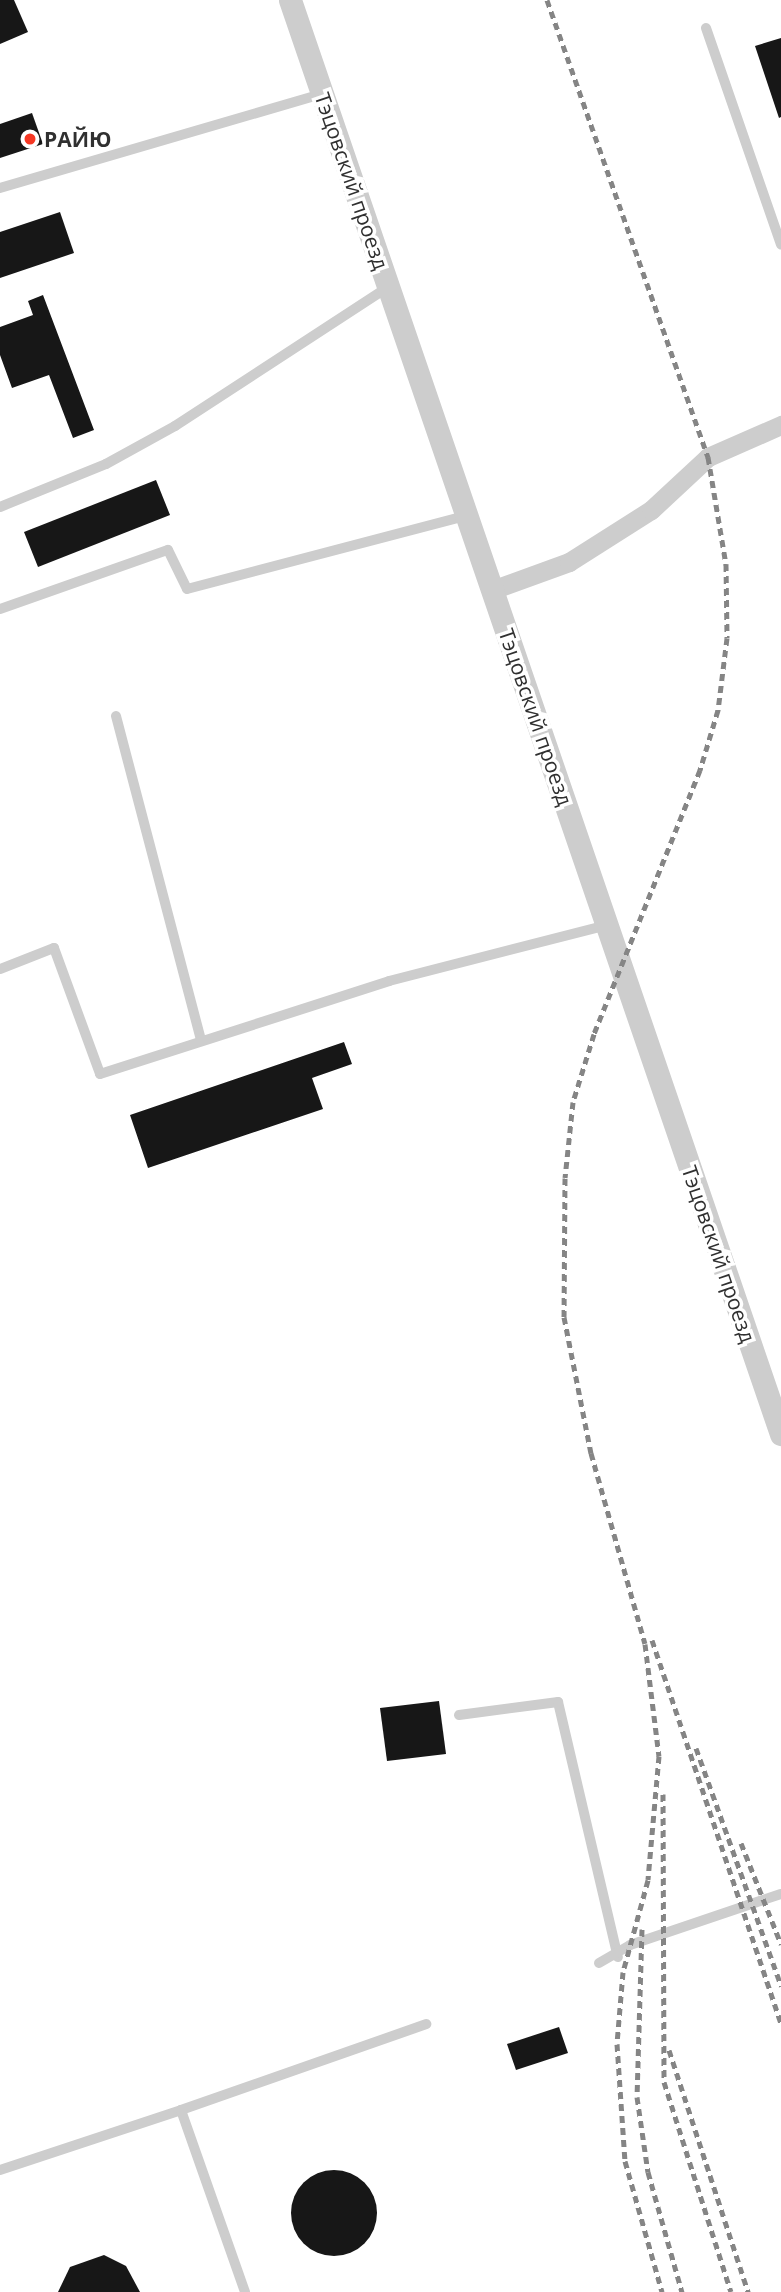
<!DOCTYPE html>
<meta charset="utf-8">
<style>
body{margin:0}
#map{position:relative;width:781px;height:2292px;overflow:hidden;background:#fff;font-family:"Open Sans",sans-serif}
div>[style]{position:absolute}
.building>*{inset:0;background:#171717}
.round{border-radius:50%}
.service>*{height:10px;margin:-5px;padding:0 5px;transform-origin:5px;border-radius:5px;background:#cdcdcd}
.minor>*{height:19px;margin:-9.5px;padding:0 9.5px;transform-origin:9.5px;border-radius:9.5px;background:#cdcdcd}
.tertiary>*{height:23px;margin:-11.5px;padding:0 11.5px;transform-origin:11.5px;border-radius:11.5px;background:#cdcdcd}
.rail>*{height:5px;margin-top:-2.5px;transform-origin:0;background:repeating-linear-gradient(90deg,#858585 0 7px,transparent 0 12px)}
.dots>*{width:19px;height:19px;translate:-50% -50%;box-sizing:border-box;border:4px solid #fff;border-radius:50%}
span{translate:-50% -50%;white-space:nowrap;text-align:center;line-height:1.15;-webkit-text-stroke:7px #fff;paint-order:stroke}
.poi-label{font-size:21px;color:#303030;font-weight:700}
.left{translate:0 -50%;text-align:left}
.street-label{font-size:21px;color:#303030}
</style>
<div id="map">
<div class="building">
<div style="clip-path:polygon(0 0,14px 0,28px 32px,0 44px)"></div>
<div style="clip-path:polygon(781px 38px,781px 117px,779px 118px,755px 46px)"></div>
<div style="clip-path:polygon(32px 113px,43px 144px,0 158px,0 124px)"></div>
<div style="clip-path:polygon(60px 212px,74px 253px,0 278px,0 232px)"></div>
<div style="clip-path:polygon(43px 295px,94px 430px,73px 438px,49px 375px,12px 388px,0 355px,0 327px,33px 315px,28px 301px)"></div>
<div style="clip-path:polygon(156px 480px,170px 515px,38px 567px,24px 532px)"></div>
<div style="clip-path:polygon(344px 1042px,352px 1064px,312px 1078px,323px 1109px,148px 1168px,130px 1115px)"></div>
<div style="clip-path:polygon(439px 1701px,446px 1754px,387px 1761px,380px 1708px)"></div>
<div style="clip-path:polygon(559px 2027px,568px 2053px,516px 2070px,507px 2044px)"></div>
<div class="round" style="left:291px;top:2170px;width:86px;height:86px"></div>
<div style="clip-path:polygon(104px 2255px,126px 2266px,140px 2292px,58px 2292px,70px 2267px)"></div>
</div>
<div class="service">
<div style="left:706px;top:28px;width:229px;rotate:70.9deg"></div>
<div style="left:0;top:188px;width:335px;rotate:-16.3deg"></div>
<div style="left:0;top:507px;width:114px;rotate:-22.1deg"></div>
<div style="left:106px;top:464px;width:79px;rotate:-28.8deg"></div>
<div style="left:175px;top:426px;width:254px;rotate:-33.1deg"></div>
<div style="left:0;top:609px;width:178px;rotate:-19.4deg"></div>
<div style="left:168px;top:550px;width:43px;rotate:64deg"></div>
<div style="left:187px;top:589px;width:288px;rotate:-14.7deg"></div>
<div style="left:116px;top:716px;width:336px;rotate:75.3deg"></div>
<div style="left:0;top:969px;width:58px;rotate:-21.3deg"></div>
<div style="left:54px;top:948px;width:134px;rotate:69.9deg"></div>
<div style="left:100px;top:1074px;width:304px;rotate:-17.8deg"></div>
<div style="left:389px;top:981px;width:225px;rotate:-14.4deg"></div>
<div style="left:459px;top:1715px;width:100px;rotate:-7.5deg"></div>
<div style="left:558px;top:1702px;width:262px;rotate:76.8deg"></div>
<div style="left:599px;top:1963px;width:36px;rotate:-30deg"></div>
<div style="left:630px;top:1945px;width:159px;rotate:-18.7deg"></div>
<div style="left:0;top:2170px;width:191px;rotate:-18.3deg"></div>
<div style="left:245px;top:2292px;width:193px;rotate:-109.4deg"></div>
<div style="left:181px;top:2110px;width:260px;rotate:-19.3deg"></div>
</div>
<div class="minor">
<div style="left:492px;top:590px;width:82px;rotate:-20deg"></div>
<div style="left:569px;top:562px;width:97px;rotate:-32.4deg"></div>
<div style="left:651px;top:510px;width:78px;rotate:-42.9deg"></div>
<div style="left:708px;top:457px;width:80px;rotate:-23.7deg"></div>
</div>
<div class="tertiary">
<div style="left:290px;top:0;width:1516px;rotate:71.1deg"></div>
</div>
<div class="rail">
<div style="left:547px;top:0;width:485px;rotate:70.6deg"></div>
<div style="left:708px;top:457px;width:109px;rotate:80.5deg"></div>
<div style="left:726px;top:564px;width:74px;rotate:89.2deg"></div>
<div style="left:727px;top:638px;width:73px;rotate:97.1deg"></div>
<div style="left:718px;top:710px;width:63px;rotate:106.7deg"></div>
<div style="left:700px;top:770px;width:284px;rotate:111.9deg"></div>
<div style="left:594px;top:1034px;width:71px;rotate:107.2deg"></div>
<div style="left:573px;top:1102px;width:76px;rotate:96deg"></div>
<div style="left:565px;top:1178px;width:139px;rotate:90.4deg"></div>
<div style="left:564px;top:1317px;width:139px;rotate:78.8deg"></div>
<div style="left:591px;top:1453px;width:198px;rotate:74.2deg"></div>
<div style="left:645px;top:1644px;width:113px;rotate:82.9deg"></div>
<div style="left:659px;top:1756px;width:124px;rotate:95.1deg"></div>
<div style="left:648px;top:1880px;width:95px;rotate:105.2deg"></div>
<div style="left:623px;top:1972px;width:72px;rotate:94.8deg"></div>
<div style="left:617px;top:2044px;width:117px;rotate:86.1deg"></div>
<div style="left:625px;top:2161px;width:136px;rotate:74.2deg"></div>
<div style="left:652px;top:1640px;width:404px;rotate:71.4deg"></div>
<div style="left:696px;top:1748px;width:253px;rotate:70.3deg"></div>
<div style="left:663px;top:1794px;width:288px;rotate:89.8deg"></div>
<div style="left:664px;top:2082px;width:220px;rotate:72.3deg"></div>
<div style="left:741px;top:1843px;width:109px;rotate:68.4deg"></div>
<div style="left:642px;top:1929px;width:168px;rotate:91.7deg"></div>
<div style="left:637px;top:2097px;width:76px;rotate:81.7deg"></div>
<div style="left:648px;top:2172px;width:125px;rotate:74.2deg"></div>
<div style="left:669px;top:2050px;width:255px;rotate:71.9deg"></div>
</div>
<div class="dots">
<div style="left:30px;top:139px;background:#f53723"></div>
</div>
<div class="poi-label">
<span class="left" style="left:44px;top:139px">РАЙЮ</span>
</div>
<div class="street-label">
<span style="left:352px;top:181px;rotate:71deg">Тэцовский проезд</span>
<span style="left:536px;top:717px;rotate:71deg">Тэцовский проезд</span>
<span style="left:719px;top:1254px;rotate:71deg">Тэцовский проезд</span>
</div>
</div>
